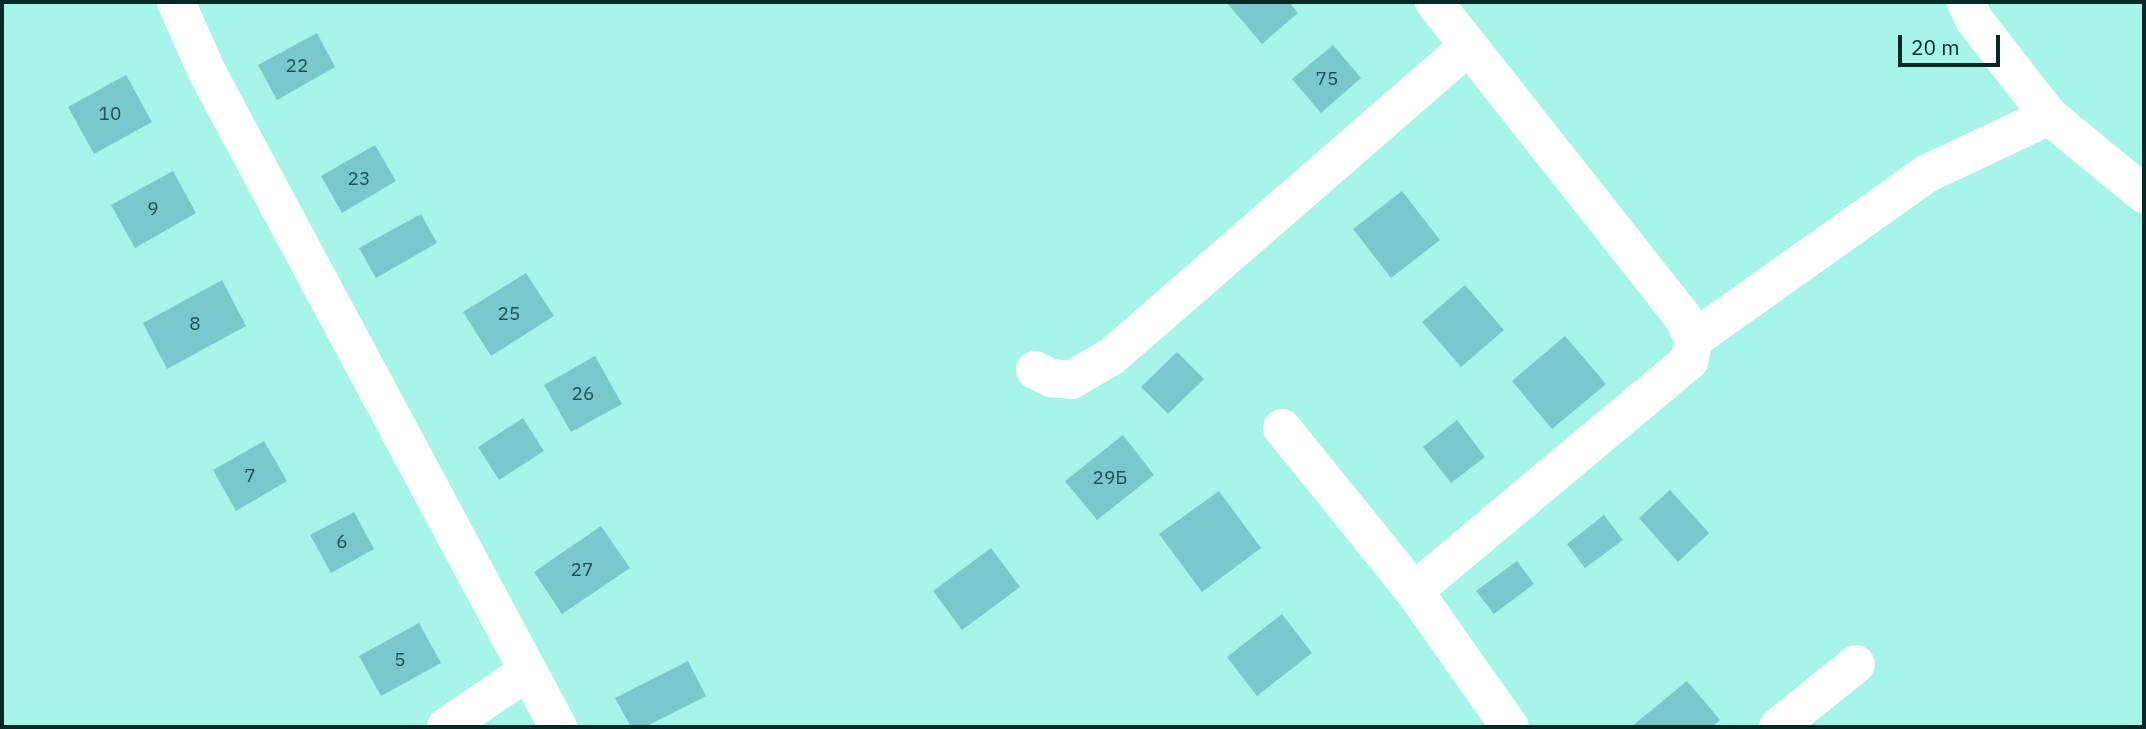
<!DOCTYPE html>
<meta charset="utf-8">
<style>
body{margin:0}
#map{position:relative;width:2146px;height:729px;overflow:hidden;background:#a7f5e8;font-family:"IBM Plex Sans",sans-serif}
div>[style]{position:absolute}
.building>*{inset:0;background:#78c8ce}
.minor>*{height:38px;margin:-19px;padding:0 19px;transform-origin:19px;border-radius:19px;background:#fff}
span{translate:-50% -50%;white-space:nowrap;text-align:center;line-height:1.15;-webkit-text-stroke:5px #a7f5e8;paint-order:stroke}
.number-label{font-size:19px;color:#23514f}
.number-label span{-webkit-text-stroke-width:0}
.frame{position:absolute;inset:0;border:4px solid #072925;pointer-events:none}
.scale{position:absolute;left:1898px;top:35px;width:102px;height:32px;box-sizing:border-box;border:4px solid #072925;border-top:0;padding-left:9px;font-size:21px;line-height:24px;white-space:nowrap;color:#072925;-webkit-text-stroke:5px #a7f5e8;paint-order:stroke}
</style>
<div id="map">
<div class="building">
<div style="clip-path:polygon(1231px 2px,1289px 2px,1298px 13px,1262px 44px,1228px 4px)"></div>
<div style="clip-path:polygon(317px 33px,335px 67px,277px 100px,258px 65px)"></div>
<div style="clip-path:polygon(1333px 45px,1361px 78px,1321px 113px,1292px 79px)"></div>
<div style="clip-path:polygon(126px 75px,152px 122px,94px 154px,68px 107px)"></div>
<div style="clip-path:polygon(375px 145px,396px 181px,342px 213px,321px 176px)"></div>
<div style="clip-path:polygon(173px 171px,196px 213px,135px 248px,111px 205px)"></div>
<div style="clip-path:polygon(1402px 191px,1440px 240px,1391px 278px,1353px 229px)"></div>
<div style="clip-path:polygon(421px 214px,437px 243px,376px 278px,359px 248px)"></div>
<div style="clip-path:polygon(526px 273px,554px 316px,491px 356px,463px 312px)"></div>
<div style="clip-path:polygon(222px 280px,246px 326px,167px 369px,143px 323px)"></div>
<div style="clip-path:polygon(1465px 285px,1504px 330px,1461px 367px,1422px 322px)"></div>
<div style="clip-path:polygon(1565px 336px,1606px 384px,1552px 429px,1512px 381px)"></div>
<div style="clip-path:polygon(1177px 352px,1204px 379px,1168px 414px,1141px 387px)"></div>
<div style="clip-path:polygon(595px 356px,622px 404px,571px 432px,544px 385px)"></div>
<div style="clip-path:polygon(523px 418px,544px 451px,499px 480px,478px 447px)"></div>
<div style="clip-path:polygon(1457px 420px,1485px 457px,1451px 483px,1423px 447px)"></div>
<div style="clip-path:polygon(1123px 435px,1154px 475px,1097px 520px,1065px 481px)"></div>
<div style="clip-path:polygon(264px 441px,287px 481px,236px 511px,213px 470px)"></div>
<div style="clip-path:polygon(1670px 490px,1709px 533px,1678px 562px,1639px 518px)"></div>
<div style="clip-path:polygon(1219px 491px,1261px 548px,1202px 592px,1159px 534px)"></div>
<div style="clip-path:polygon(354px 512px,374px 549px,331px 573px,310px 535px)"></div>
<div style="clip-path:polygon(1604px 515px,1623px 540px,1585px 568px,1567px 544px)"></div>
<div style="clip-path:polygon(601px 526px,630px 568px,562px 614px,534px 572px)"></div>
<div style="clip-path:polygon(991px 548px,1020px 587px,962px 630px,933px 591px)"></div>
<div style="clip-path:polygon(1517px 561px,1534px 584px,1494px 614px,1476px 591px)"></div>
<div style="clip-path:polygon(1282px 614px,1312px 653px,1257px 696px,1227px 657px)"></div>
<div style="clip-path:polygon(419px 623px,441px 663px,381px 696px,359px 656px)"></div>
<div style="clip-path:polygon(688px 661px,706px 696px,645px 727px,631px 727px,615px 698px)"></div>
<div style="clip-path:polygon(1687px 681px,1720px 720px,1712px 727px,1631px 727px)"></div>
</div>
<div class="minor">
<div style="left:176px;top:2px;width:77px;rotate:66.1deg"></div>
<div style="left:207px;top:72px;width:743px;rotate:61.81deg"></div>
<div style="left:1966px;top:2px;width:21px;rotate:65deg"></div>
<div style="left:1975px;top:21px;width:120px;rotate:52.1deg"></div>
<div style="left:2049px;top:116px;width:123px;rotate:39.4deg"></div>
<div style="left:1694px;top:339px;width:285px;rotate:-35.4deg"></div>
<div style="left:1926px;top:174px;width:136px;rotate:-25.2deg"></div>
<div style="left:1035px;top:370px;width:18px;rotate:27deg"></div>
<div style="left:1051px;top:378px;width:20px;rotate:6deg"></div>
<div style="left:1071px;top:380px;width:46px;rotate:-29.9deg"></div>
<div style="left:1111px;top:357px;width:473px;rotate:-41deg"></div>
<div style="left:1282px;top:428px;width:210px;rotate:51deg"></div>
<div style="left:1414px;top:591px;width:166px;rotate:54.8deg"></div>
<div style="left:1414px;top:591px;width:359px;rotate:-39.9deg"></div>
<div style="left:1689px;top:361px;width:23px;rotate:-77deg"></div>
<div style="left:1694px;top:339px;width:26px;rotate:-118deg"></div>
<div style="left:1682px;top:316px;width:400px;rotate:-128.3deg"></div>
<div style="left:446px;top:727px;width:99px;rotate:-34.3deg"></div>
<div style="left:1778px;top:727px;width:100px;rotate:-38.9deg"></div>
</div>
<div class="number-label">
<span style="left:297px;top:66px">22</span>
<span style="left:1327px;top:79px">75</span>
<span style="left:110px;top:114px">10</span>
<span style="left:359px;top:179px">23</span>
<span style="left:153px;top:209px">9</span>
<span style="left:509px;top:314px">25</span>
<span style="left:195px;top:324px">8</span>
<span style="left:583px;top:394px">26</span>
<span style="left:250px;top:476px">7</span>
<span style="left:1110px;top:478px">29Б</span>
<span style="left:342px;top:542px">6</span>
<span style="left:582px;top:570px">27</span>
<span style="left:400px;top:660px">5</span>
</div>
<div class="frame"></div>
<div class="scale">20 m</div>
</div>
